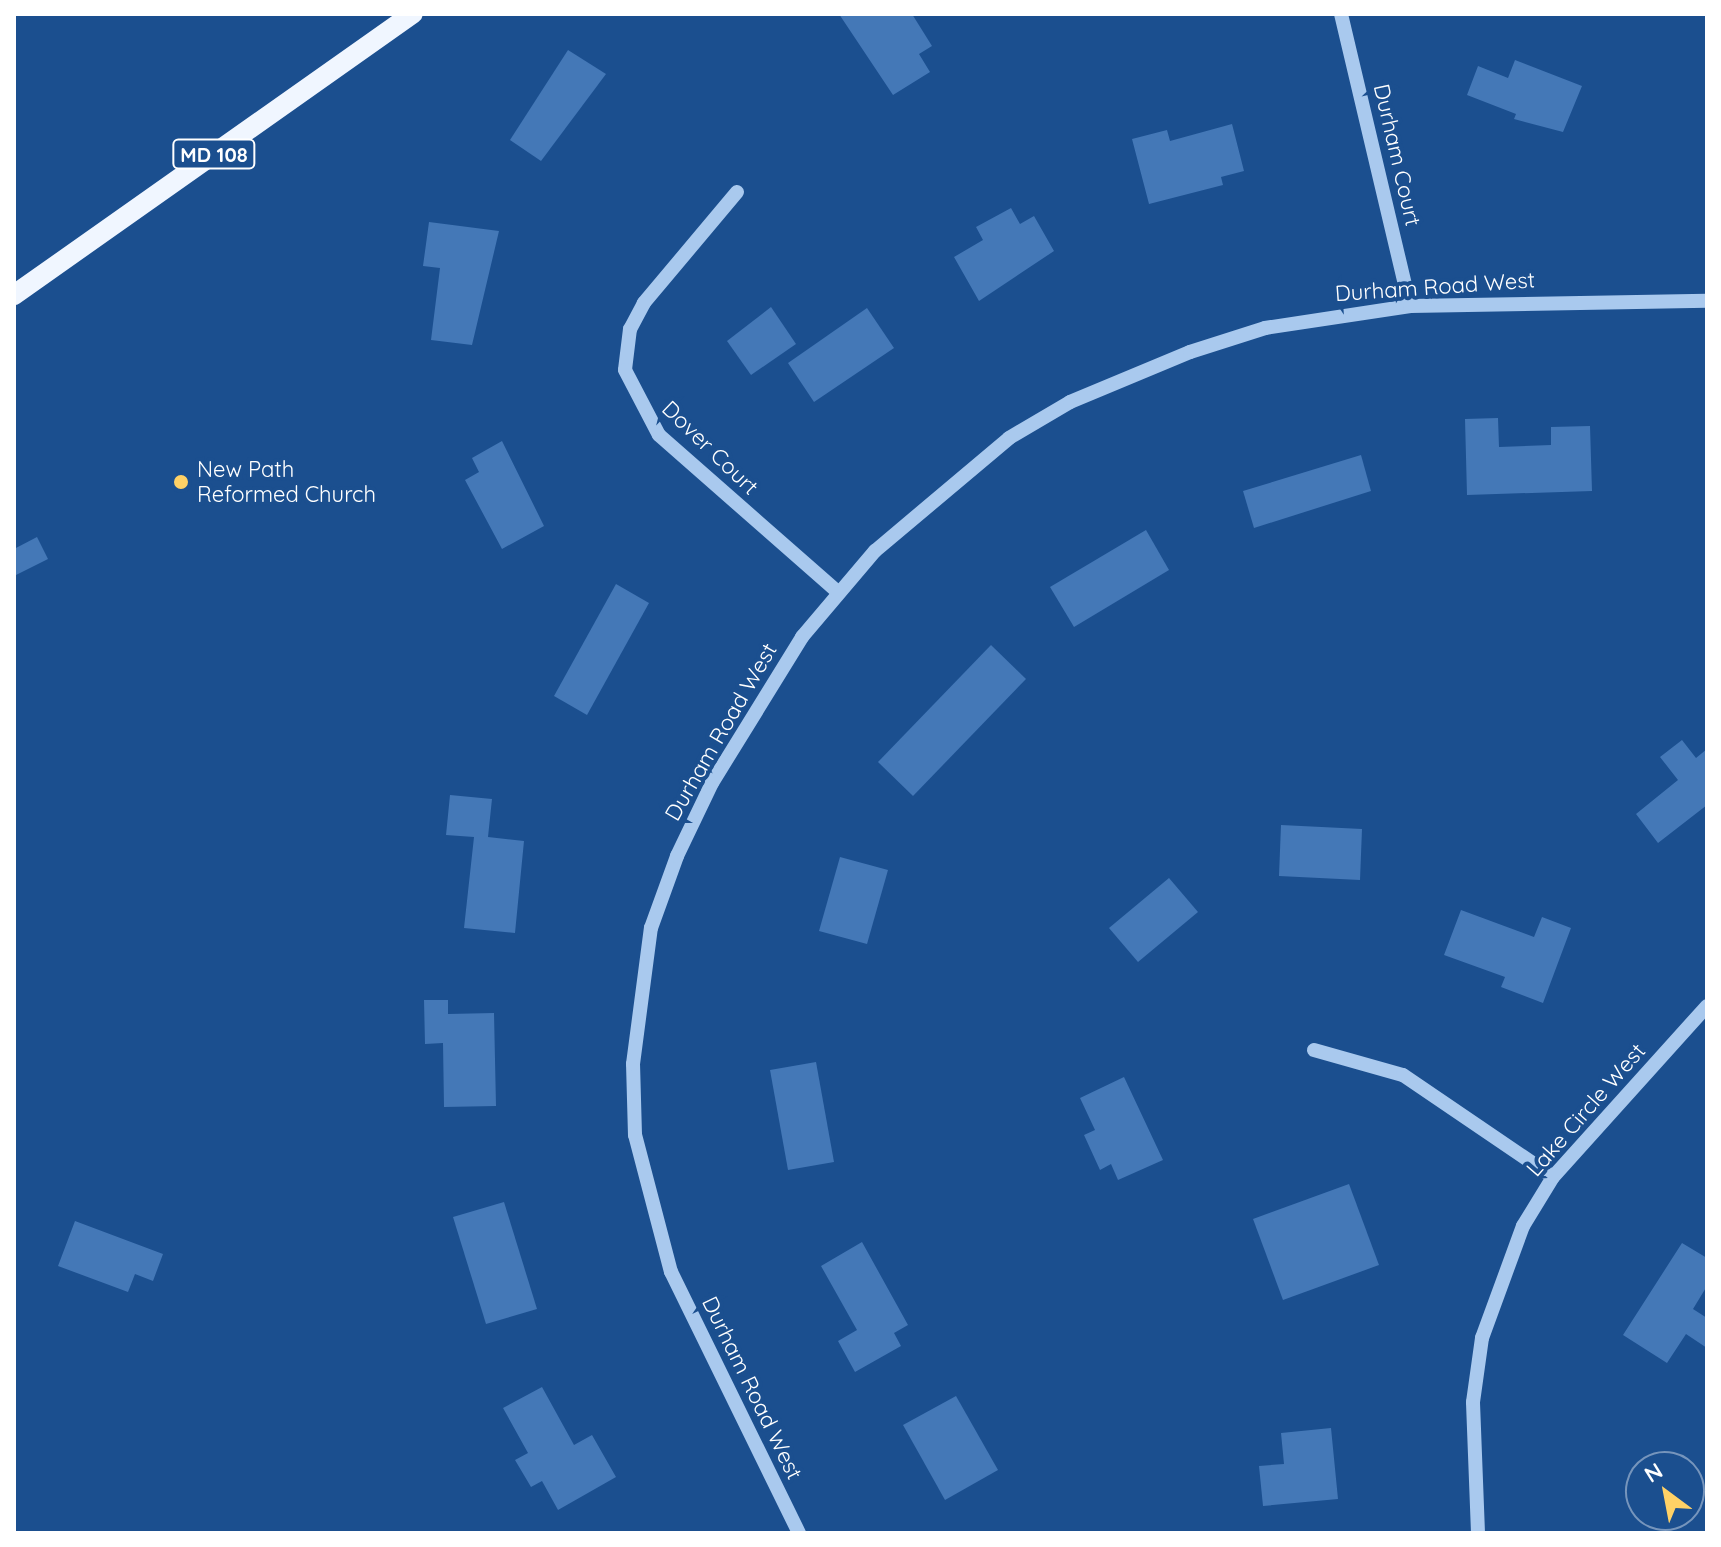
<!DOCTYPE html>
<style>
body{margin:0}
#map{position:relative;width:1721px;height:1547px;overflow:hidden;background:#1b4f8f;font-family:Quicksand,sans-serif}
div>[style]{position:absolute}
.building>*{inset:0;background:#4478b7}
.minor>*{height:14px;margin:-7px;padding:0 7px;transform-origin:7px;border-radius:7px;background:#a9c9ee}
.major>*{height:20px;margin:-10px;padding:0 10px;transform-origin:10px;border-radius:10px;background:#f0f6ff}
.dots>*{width:22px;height:22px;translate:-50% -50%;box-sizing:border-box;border:4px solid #1b4f8f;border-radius:50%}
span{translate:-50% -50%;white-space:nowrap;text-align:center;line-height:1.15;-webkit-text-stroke:8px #1b4f8f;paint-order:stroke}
.shield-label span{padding:2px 6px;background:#1b4f8f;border:2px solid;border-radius:6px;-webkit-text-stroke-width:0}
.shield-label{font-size:20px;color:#fff;font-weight:700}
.street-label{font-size:22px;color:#fff}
.poi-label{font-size:22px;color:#fff}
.left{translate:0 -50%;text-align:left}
.frame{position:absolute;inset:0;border:16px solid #fff;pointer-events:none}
.north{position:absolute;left:1625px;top:1451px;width:80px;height:80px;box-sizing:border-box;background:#1b4f8f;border:2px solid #7695bc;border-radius:50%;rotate:328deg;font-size:22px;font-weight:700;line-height:32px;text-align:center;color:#fff}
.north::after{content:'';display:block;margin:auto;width:28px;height:36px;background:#ffd166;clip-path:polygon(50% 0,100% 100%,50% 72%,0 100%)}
</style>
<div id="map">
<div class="building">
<div style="clip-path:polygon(839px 14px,912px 14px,932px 46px,919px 54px,930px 72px,893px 95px)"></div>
<div style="clip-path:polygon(568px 50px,606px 74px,541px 161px,510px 140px)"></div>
<div style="clip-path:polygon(1515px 60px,1582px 86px,1563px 132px,1514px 119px,1516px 114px,1467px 95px,1478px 66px,1508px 78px)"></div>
<div style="clip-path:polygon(1232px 124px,1244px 171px,1221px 177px,1223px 185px,1149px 204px,1132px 139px,1167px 130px,1170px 141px)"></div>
<div style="clip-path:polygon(1011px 208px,1020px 224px,1034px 216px,1054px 251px,979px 301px,954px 257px,983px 240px,976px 227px)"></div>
<div style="clip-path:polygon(429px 222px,499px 231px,472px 345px,431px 340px,440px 268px,423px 266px)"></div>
<div style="clip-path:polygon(771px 307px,796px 344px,751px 375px,727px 341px)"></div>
<div style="clip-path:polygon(867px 308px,894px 348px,814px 402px,788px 363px)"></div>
<div style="clip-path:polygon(1498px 418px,1499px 447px,1551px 445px,1551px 427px,1590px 426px,1592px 491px,1467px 495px,1465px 419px)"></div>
<div style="clip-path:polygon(502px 441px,544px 526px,502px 549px,465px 480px,479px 472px,472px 458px)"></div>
<div style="clip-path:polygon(1361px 455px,1371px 491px,1254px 528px,1243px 491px)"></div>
<div style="clip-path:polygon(1146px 530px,1169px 570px,1074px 627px,1050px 587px)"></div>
<div style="clip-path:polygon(37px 537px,48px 559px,14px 576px,14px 549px)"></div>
<div style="clip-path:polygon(616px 584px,649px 603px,587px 715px,554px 696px)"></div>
<div style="clip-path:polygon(991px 645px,1026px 679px,913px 796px,878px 762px)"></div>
<div style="clip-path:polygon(1682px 740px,1696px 758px,1707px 749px,1707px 805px,1658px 843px,1636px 814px,1678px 780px,1660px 757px)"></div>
<div style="clip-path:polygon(450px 795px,492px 799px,488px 837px,524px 841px,515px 933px,464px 928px,474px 837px,446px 835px)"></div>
<div style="clip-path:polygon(1281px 825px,1362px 829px,1360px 880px,1279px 876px)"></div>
<div style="clip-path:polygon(840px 857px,888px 870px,867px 944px,819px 931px)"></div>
<div style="clip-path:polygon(1169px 878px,1198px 912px,1138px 962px,1109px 928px)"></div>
<div style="clip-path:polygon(1461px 910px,1534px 937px,1542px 917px,1571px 928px,1543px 1003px,1501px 987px,1505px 977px,1444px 955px)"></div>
<div style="clip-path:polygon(424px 1000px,448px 1000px,448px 1014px,494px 1013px,496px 1106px,444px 1107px,443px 1043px,425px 1044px)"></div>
<div style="clip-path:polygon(816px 1062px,834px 1162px,788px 1170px,770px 1070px)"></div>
<div style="clip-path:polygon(1124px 1077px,1163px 1160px,1118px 1180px,1111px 1164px,1100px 1170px,1084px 1135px,1095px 1130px,1080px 1098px)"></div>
<div style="clip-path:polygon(1349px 1184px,1379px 1265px,1283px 1300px,1253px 1219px)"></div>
<div style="clip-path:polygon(504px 1202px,537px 1309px,486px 1324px,453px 1217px)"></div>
<div style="clip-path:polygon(75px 1221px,163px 1254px,153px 1281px,135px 1274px,128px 1292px,58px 1266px)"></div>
<div style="clip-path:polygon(862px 1242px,908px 1325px,894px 1333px,901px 1346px,855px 1372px,838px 1341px,857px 1330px,821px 1266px)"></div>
<div style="clip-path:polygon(1682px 1243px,1707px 1258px,1707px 1286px,1693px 1309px,1707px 1318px,1707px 1348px,1686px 1334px,1667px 1363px,1623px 1335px)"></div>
<div style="clip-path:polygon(542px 1387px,574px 1445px,592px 1435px,616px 1477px,558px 1510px,542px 1481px,531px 1487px,515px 1460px,528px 1453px,503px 1408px)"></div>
<div style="clip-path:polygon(956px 1396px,998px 1470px,945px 1500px,903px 1425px)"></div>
<div style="clip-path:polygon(1331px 1428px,1338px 1499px,1263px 1506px,1259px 1466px,1284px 1464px,1281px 1433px)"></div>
</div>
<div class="minor">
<div style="left:1341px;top:14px;width:300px;rotate:76.7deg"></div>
<div style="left:737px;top:192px;width:145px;rotate:130deg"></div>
<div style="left:644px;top:303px;width:30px;rotate:118deg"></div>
<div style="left:630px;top:329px;width:41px;rotate:97deg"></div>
<div style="left:625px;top:370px;width:73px;rotate:62.4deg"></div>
<div style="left:659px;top:435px;width:238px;rotate:41.3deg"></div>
<div style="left:1314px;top:1050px;width:92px;rotate:15.7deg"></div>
<div style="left:1403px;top:1075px;width:181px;rotate:34.2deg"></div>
<div style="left:799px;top:1533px;width:291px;rotate:-116.1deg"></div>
<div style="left:671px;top:1272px;width:142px;rotate:-104.7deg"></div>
<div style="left:635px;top:1135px;width:71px;rotate:-91.6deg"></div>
<div style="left:633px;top:1064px;width:137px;rotate:-82.5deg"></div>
<div style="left:651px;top:928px;width:77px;rotate:-70.1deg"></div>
<div style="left:677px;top:856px;width:81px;rotate:-64.4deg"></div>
<div style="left:712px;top:783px;width:172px;rotate:-58.3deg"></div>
<div style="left:802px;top:637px;width:113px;rotate:-49.7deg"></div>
<div style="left:875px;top:551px;width:175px;rotate:-40.1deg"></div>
<div style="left:1009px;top:438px;width:71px;rotate:-30.5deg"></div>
<div style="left:1070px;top:402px;width:130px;rotate:-22.6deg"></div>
<div style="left:1190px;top:352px;width:79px;rotate:-17.7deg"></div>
<div style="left:1265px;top:328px;width:147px;rotate:-8.6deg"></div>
<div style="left:1410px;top:306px;width:297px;rotate:-1deg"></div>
<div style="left:1478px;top:1533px;width:131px;rotate:-92.2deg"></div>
<div style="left:1473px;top:1402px;width:65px;rotate:-82deg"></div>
<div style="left:1482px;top:1338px;width:119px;rotate:-69.9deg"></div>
<div style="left:1523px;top:1226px;width:57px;rotate:-58.5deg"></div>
<div style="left:1553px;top:1177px;width:230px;rotate:-48deg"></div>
</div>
<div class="major">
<div style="left:14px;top:295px;width:488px;rotate:-35.2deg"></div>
</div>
<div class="dots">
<div style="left:181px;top:482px;background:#ffd166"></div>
</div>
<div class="shield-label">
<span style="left:214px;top:154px">MD 108</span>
</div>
<div class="street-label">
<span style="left:1397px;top:155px;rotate:77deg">Durham Court</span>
<span style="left:1435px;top:287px;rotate:-4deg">Durham Road West</span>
<span style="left:710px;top:448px;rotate:44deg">Dover Court</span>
<span style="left:721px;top:732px;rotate:-60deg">Durham Road West</span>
<span style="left:1586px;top:1110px;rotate:-49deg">Lake Circle West</span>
<span style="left:752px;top:1388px;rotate:64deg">Durham Road West</span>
</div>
<div class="poi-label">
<span class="left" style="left:197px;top:482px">New Path<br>Reformed Church</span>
</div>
<div class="frame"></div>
<div class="north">N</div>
</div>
